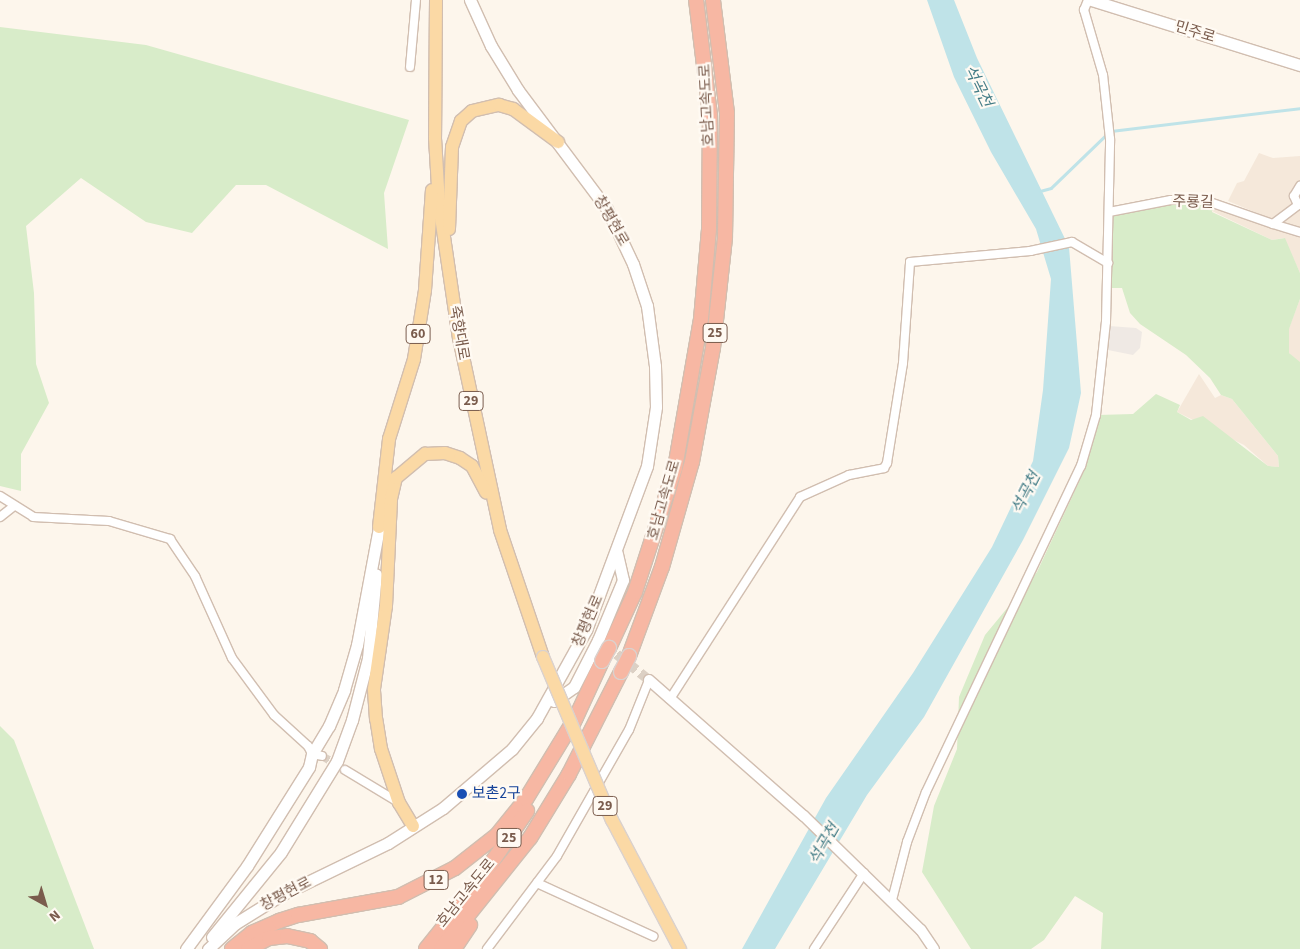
<!DOCTYPE html>
<meta charset="utf-8">
<style>
body{margin:0}
#map{position:relative;width:1300px;height:949px;overflow:hidden;background:#fdf6ec;font-family:"Source Sans 3","Noto Sans KR",sans-serif}
div>[style]{position:absolute}
.residential>*{inset:0;background:#f5e8da}
.industrial>*{inset:0;background:#efe9e4}
.green>*{inset:0;background:#d8ecc9}
.water>*{inset:0;background:#bfe3e8}
.stream>*{height:2.5px;margin:-1.25px;padding:0 1.25px;transform-origin:1.25px;border-radius:1.25px;background:#bfe3e8}
.minor-tunnel>*{height:8px;margin-top:-4px;transform-origin:0;background:repeating-linear-gradient(90deg,#dcd0c4 0 8px,transparent 0 12px)}
.tertiary-tunnel>*{height:10px;margin-top:-5px;transform-origin:0;background:repeating-linear-gradient(90deg,#dcd0c4 0 10px,transparent 0 15px)}
.roads{filter:drop-shadow(1px 0 #d1beb0) drop-shadow(-1px 0 #d1beb0) drop-shadow(0 1px #d1beb0) drop-shadow(0 -1px #d1beb0)}
.minor>*{height:8px;margin:-4px;padding:0 4px;transform-origin:4px;border-radius:4px;background:#fff}
.tertiary>*{height:10px;margin:-5px;padding:0 5px;transform-origin:5px;border-radius:5px;background:#fff}
.secondary>*{height:11px;margin:-5.5px;padding:0 5.5px;transform-origin:5.5px;border-radius:5.5px;background:#fff}
.primary>*{height:12px;margin:-6px;padding:0 6px;transform-origin:6px;border-radius:6px;background:#fbd9a5}
.motorway>*{height:14px;margin:-7px;padding:0 7px;transform-origin:7px;border-radius:7px;background:#f7b7a3}
.bridges{filter:drop-shadow(1px 0 #dad1cd) drop-shadow(-1px 0 #dad1cd) drop-shadow(0 1px #dad1cd) drop-shadow(0 -1px #dad1cd)}
.primary-bridge>*{height:12px;margin:-6px;padding:0 6px;transform-origin:6px;border-radius:6px;background:#fbd9a5}
.motorway-bridge>*{height:14px;margin:-7px;padding:0 7px;transform-origin:7px;border-radius:7px;background:#f7b7a3}
.dots>*{width:14px;height:14px;translate:-50% -50%;box-sizing:border-box;border:2px solid #fffaf3;border-radius:50%}
span{translate:-50% -50%;white-space:nowrap;text-align:center;line-height:1.15;-webkit-text-stroke:4.5px #fffaf3;paint-order:stroke}
.shield-label span{padding:1px 4px;background:#fffaf3;border:1px solid;border-radius:4px;-webkit-text-stroke-width:0}
.shield-label{font-size:14px;color:#7a5c4d;font-weight:700}
.street-label{font-size:15px;color:#7a5c4d}
.transit-label{font-size:15px;color:#164399}
.left{translate:0 -50%;text-align:left}
.water-label{font-size:16px;color:#437c86;font-style:italic}
.north{position:absolute;left:20px;top:879px;width:50px;height:50px;-webkit-text-stroke:4px #fffaf3;paint-order:stroke;rotate:141deg;font-size:14px;font-weight:700;line-height:20px;text-align:center;color:#7a5c4d}
.north::after{content:'';display:block;margin:auto;width:18px;height:22px;background:#7a5c4d;clip-path:polygon(50% 0,100% 100%,50% 72%,0 100%)}
</style>
<div id="map">
<div class="residential">
<div style="clip-path:polygon(1259px 153px,1273px 158px,1300px 156px,1300px 183px,1289px 196px,1295px 202px,1274px 220px,1228px 201px,1237px 183px,1244px 181px)"></div>
<div style="clip-path:polygon(1213px 204px,1272px 225px,1287px 234px,1300px 235px,1300px 273px,1284px 238px,1272px 240px,1212px 211px)"></div>
<div style="clip-path:polygon(1300px 207px,1300px 231px,1278px 223px)"></div>
<div style="clip-path:polygon(1300px 299px,1300px 362px,1298px 363px,1289px 353px,1289px 328px)"></div>
<div style="clip-path:polygon(1199px 374px,1215px 398px,1221px 395px,1232px 399px,1278px 456px,1279px 467px,1268px 466px,1244px 445px,1177px 412px)"></div>
</div>
<div class="industrial">
<div style="clip-path:polygon(1109px 326px,1136px 328px,1142px 332px,1140px 348px,1133px 355px,1108px 350px)"></div>
</div>
<div class="green">
<div style="clip-path:polygon(0 27px,146px 45px,409px 120px,384px 193px,388px 249px,266px 185px,236px 185px,192px 233px,146px 222px,81px 178px,26px 226px,34px 293px,36px 364px,49px 403px,21px 454px,21px 491px,0 486px)"></div>
<div style="clip-path:polygon(1183px 202px,1213px 204px,1212px 212px,1272px 240px,1285px 238px,1300px 273px,1300px 299px,1289px 329px,1289px 353px,1300px 362px,1300px 949px,1101px 949px,1103px 913px,1075px 896px,1044px 940px,1031px 949px,971px 949px,922px 872px,934px 806px,957px 749px,959px 697px,985px 635px,1037px 572px,1085px 469px,1098px 415px,1133px 414px,1156px 394px,1180px 405px,1177px 412px,1191px 420px,1203px 416px,1268px 466px,1279px 467px,1278px 456px,1232px 399px,1221px 395px,1210px 378px,1186px 355px,1140px 324px,1130px 313px,1122px 288px,1110px 288px,1112px 214px)"></div>
<div style="clip-path:polygon(0 726px,14px 740px,94px 949px,0 949px)"></div>
</div>
<div class="water">
<div style="clip-path:polygon(927px 0,954px 0,977px 58px,1069px 247px,1081px 393px,1069px 448px,1023px 540px,924px 717px,867px 795px,775px 949px,742px 949px,826px 798px,913px 673px,992px 547px,1033px 461px,1043px 390px,1051px 279px,1036px 229px,991px 152px,954px 77px)"></div>
</div>
<div class="stream">
<div style="left:1111px;top:131px;width:190px;rotate:-6.9deg"></div>
<div style="left:1040px;top:191px;width:11px;rotate:-15deg"></div>
<div style="left:1051px;top:188px;width:78px;rotate:-44deg"></div>
</div>
<div class="minor-tunnel">
<div style="left:322px;top:756px;width:27px;rotate:31deg"></div>
</div>
<div class="tertiary-tunnel">
<div style="left:605px;top:645px;width:56px;rotate:38.5deg"></div>
</div>
<div class="roads">
<div class="minor">
<div style="left:410px;top:67px;width:67px;rotate:-84.9deg"></div>
<div style="left:1109px;top:212px;width:63px;rotate:-11deg"></div>
<div style="left:1171px;top:200px;width:33px"></div>
<div style="left:1204px;top:200px;width:73px;rotate:19.2deg"></div>
<div style="left:1273px;top:224px;width:31px;rotate:-37deg"></div>
<div style="left:1298px;top:205px;width:10px;rotate:-114deg"></div>
<div style="left:1294px;top:196px;width:12px;rotate:-59deg"></div>
<div style="left:1273px;top:224px;width:28px;rotate:17deg"></div>
<div style="left:0;top:496px;width:39px;rotate:32deg"></div>
<div style="left:33px;top:517px;width:76px;rotate:3deg"></div>
<div style="left:109px;top:521px;width:64px;rotate:16.4deg"></div>
<div style="left:170px;top:539px;width:45px;rotate:56deg"></div>
<div style="left:195px;top:576px;width:90px;rotate:65.7deg"></div>
<div style="left:232px;top:658px;width:71px;rotate:53.6deg"></div>
<div style="left:274px;top:715px;width:46px;rotate:42.4deg"></div>
<div style="left:308px;top:746px;width:9px;rotate:63deg"></div>
<div style="left:312px;top:754px;width:10px;rotate:11deg"></div>
<div style="left:0;top:517px;width:16px;rotate:-38deg"></div>
<div style="left:670px;top:699px;width:240px;rotate:-57.2deg"></div>
<div style="left:800px;top:497px;width:54px;rotate:-24.2deg"></div>
<div style="left:849px;top:475px;width:36px;rotate:-11deg"></div>
<div style="left:884px;top:468px;width:6px;rotate:-59deg"></div>
<div style="left:887px;top:463px;width:101px;rotate:-80.9deg"></div>
<div style="left:903px;top:363px;width:101px;rotate:-86deg"></div>
<div style="left:910px;top:262px;width:121px;rotate:-5.2deg"></div>
<div style="left:1030px;top:251px;width:43px;rotate:-12.1deg"></div>
<div style="left:1072px;top:242px;width:42px;rotate:30.3deg"></div>
<div style="left:345px;top:770px;width:62px;rotate:31.1deg"></div>
<div style="left:537px;top:883px;width:128px;rotate:24.6deg"></div>
<div style="left:892px;top:900px;width:60px;rotate:-75.5deg"></div>
<div style="left:907px;top:842px;width:53px;rotate:-69.2deg"></div>
<div style="left:926px;top:792px;width:361px;rotate:-64.6deg"></div>
<div style="left:1081px;top:466px;width:53px;rotate:-73.6deg"></div>
<div style="left:1096px;top:415px;width:94px;rotate:-83.9deg"></div>
<div style="left:1106px;top:322px;width:183px;rotate:-88.7deg"></div>
<div style="left:1110px;top:139px;width:64px;rotate:-96.2deg"></div>
<div style="left:1103px;top:75px;width:68px;rotate:-106.3deg"></div>
<div style="left:1084px;top:10px;width:11px;rotate:-68deg"></div>
<div style="left:487px;top:949px;width:116px;rotate:-53deg"></div>
<div style="left:557px;top:856px;width:145px;rotate:-60.3deg"></div>
<div style="left:629px;top:730px;width:54px;rotate:-68.2deg"></div>
<div style="left:814px;top:949px;width:91px;rotate:-56.7deg"></div>
</div>
<div class="tertiary">
<div style="left:649px;top:680px;width:206px;rotate:41.3deg"></div>
<div style="left:804px;top:816px;width:163px;rotate:44.3deg"></div>
<div style="left:921px;top:930px;width:23px;rotate:56deg"></div>
</div>
<div class="secondary">
<div style="left:1091px;top:0;width:219px;rotate:17.3deg"></div>
<div style="left:554px;top:701px;width:24px;rotate:-35deg"></div>
<div style="left:574px;top:687px;width:53px;rotate:-62.9deg"></div>
<div style="left:598px;top:640px;width:65px;rotate:-67.4deg"></div>
<div style="left:623px;top:580px;width:28px;rotate:-103deg"></div>
<div style="left:212px;top:937px;width:109px;rotate:-50.9deg"></div>
<div style="left:281px;top:852px;width:107px;rotate:-58.4deg"></div>
<div style="left:337px;top:761px;width:44px;rotate:-69.9deg"></div>
<div style="left:352px;top:720px;width:64px;rotate:-75.5deg"></div>
<div style="left:368px;top:658px;width:84px;rotate:-84.6deg"></div>
<div style="left:186px;top:949px;width:103px;rotate:-53.7deg"></div>
<div style="left:247px;top:866px;width:117px;rotate:-57.9deg"></div>
<div style="left:309px;top:767px;width:13px;rotate:-77deg"></div>
<div style="left:312px;top:754px;width:33px;rotate:-59deg"></div>
<div style="left:329px;top:726px;width:39px;rotate:-67deg"></div>
<div style="left:344px;top:690px;width:47px;rotate:-73.9deg"></div>
<div style="left:357px;top:645px;width:120px;rotate:-79.4deg"></div>
<div style="left:208px;top:949px;width:38px;rotate:-43deg"></div>
<div style="left:236px;top:923px;width:53px;rotate:-31.9deg"></div>
<div style="left:281px;top:895px;width:119px;rotate:-25.9deg"></div>
<div style="left:388px;top:843px;width:65px;rotate:-32.5deg"></div>
<div style="left:443px;top:808px;width:91px;rotate:-40.5deg"></div>
<div style="left:512px;top:749px;width:40px;rotate:-51deg"></div>
<div style="left:537px;top:718px;width:101px;rotate:-60.9deg"></div>
<div style="left:586px;top:630px;width:175px;rotate:-69.6deg"></div>
<div style="left:647px;top:466px;width:60px;rotate:-81.3deg"></div>
<div style="left:656px;top:407px;width:41px;rotate:-91.4deg"></div>
<div style="left:655px;top:366px;width:61px;rotate:-97.6deg"></div>
<div style="left:647px;top:306px;width:44px;rotate:-108.4deg"></div>
<div style="left:633px;top:264px;width:61px;rotate:-115.3deg"></div>
<div style="left:607px;top:209px;width:149px;rotate:-126.8deg"></div>
<div style="left:518px;top:90px;width:52px;rotate:-121.5deg"></div>
<div style="left:491px;top:46px;width:51px;rotate:-114.5deg"></div>
</div>
<div class="primary">
<div style="left:436px;top:0;width:138px;rotate:90.4deg"></div>
<div style="left:435px;top:138px;width:65px;rotate:86.5deg"></div>
<div style="left:439px;top:203px;width:136px;rotate:81.6deg"></div>
<div style="left:459px;top:338px;width:196px;rotate:77.9deg"></div>
<div style="left:500px;top:530px;width:134px;rotate:71.3deg"></div>
<div style="left:449px;top:229px;width:82px;rotate:-87.9deg"></div>
<div style="left:452px;top:147px;width:28px;rotate:-71deg"></div>
<div style="left:461px;top:121px;width:15px;rotate:-42deg"></div>
<div style="left:472px;top:111px;width:28px;rotate:-13deg"></div>
<div style="left:499px;top:105px;width:15px;rotate:16deg"></div>
<div style="left:513px;top:109px;width:56px;rotate:36.3deg"></div>
<div style="left:379px;top:527px;width:89px;rotate:-83.5deg"></div>
<div style="left:389px;top:439px;width:84px;rotate:-72.6deg"></div>
<div style="left:414px;top:359px;width:70px;rotate:-80.9deg"></div>
<div style="left:425px;top:290px;width:100px;rotate:-86deg"></div>
<div style="left:413px;top:826px;width:27px;rotate:-121deg"></div>
<div style="left:399px;top:803px;width:57px;rotate:-108.4deg"></div>
<div style="left:381px;top:749px;width:30px;rotate:-99deg"></div>
<div style="left:376px;top:719px;width:30px;rotate:-94deg"></div>
<div style="left:374px;top:689px;width:84px;rotate:-81.8deg"></div>
<div style="left:386px;top:606px;width:107px;rotate:-87.3deg"></div>
<div style="left:391px;top:499px;width:22px;rotate:-77deg"></div>
<div style="left:396px;top:478px;width:38px;rotate:-40deg"></div>
<div style="left:425px;top:454px;width:20px;rotate:-3deg"></div>
<div style="left:445px;top:453px;width:16px;rotate:18deg"></div>
<div style="left:460px;top:458px;width:14px;rotate:34deg"></div>
<div style="left:472px;top:466px;width:30px;rotate:62deg"></div>
</div>
<div class="motorway">
<div style="left:609px;top:648px;width:62px;rotate:-65.1deg"></div>
<div style="left:635px;top:592px;width:130px;rotate:-72.1deg"></div>
<div style="left:675px;top:468px;width:151px;rotate:-80.1deg"></div>
<div style="left:701px;top:319px;width:90px;rotate:-84.9deg"></div>
<div style="left:709px;top:229px;width:114px;rotate:-89.5deg"></div>
<div style="left:710px;top:115px;width:116px;rotate:-96.9deg"></div>
<div style="left:629px;top:656px;width:95px;rotate:-69.7deg"></div>
<div style="left:662px;top:567px;width:109px;rotate:-74.1deg"></div>
<div style="left:692px;top:462px;width:116px;rotate:-79.6deg"></div>
<div style="left:713px;top:348px;width:112px;rotate:-83.8deg"></div>
<div style="left:725px;top:237px;width:124px;rotate:-89.1deg"></div>
<div style="left:727px;top:113px;width:114px;rotate:-97.1deg"></div>
<div style="left:572px;top:726px;width:72px;rotate:-65.2deg"></div>
<div style="left:232px;top:949px;width:26px;rotate:-39deg"></div>
<div style="left:252px;top:933px;width:30px;rotate:-24deg"></div>
<div style="left:279px;top:921px;width:20px;rotate:-18deg"></div>
<div style="left:298px;top:915px;width:102px;rotate:-10.2deg"></div>
<div style="left:398px;top:897px;width:64px;rotate:-27deg"></div>
<div style="left:455px;top:868px;width:53px;rotate:-38.2deg"></div>
<div style="left:497px;top:835px;width:46px;rotate:-51.1deg"></div>
<div style="left:526px;top:799px;width:96px;rotate:-58.6deg"></div>
<div style="left:248px;top:949px;width:24px;rotate:-28deg"></div>
<div style="left:269px;top:938px;width:18px;rotate:-6deg"></div>
<div style="left:287px;top:936px;width:24px;rotate:12deg"></div>
<div style="left:310px;top:941px;width:13px;rotate:39deg"></div>
<div style="left:426px;top:949px;width:70px;rotate:-51.3deg"></div>
<div style="left:470px;top:894px;width:101px;rotate:-55.5deg"></div>
<div style="left:441px;top:949px;width:142px;rotate:-51.3deg"></div>
<div style="left:530px;top:838px;width:75px;rotate:-58.6deg"></div>
<div style="left:569px;top:774px;width:114px;rotate:-63deg"></div>
<div style="left:454px;top:949px;width:29px;rotate:-56deg"></div>
</div>
</div>
<div class="bridges">
<div class="primary-bridge">
<div style="left:543px;top:657px;width:177px;rotate:67.1deg"></div>
<div style="left:612px;top:820px;width:146px;rotate:62.2deg"></div>
</div>
<div class="motorway-bridge">
<div style="left:602px;top:661px;width:15px;rotate:-62deg"></div>
<div style="left:621px;top:672px;width:18px;rotate:-63deg"></div>
</div>
</div>
<div class="dots">
<div style="left:462px;top:794px;background:#1a4fb4"></div>
</div>
<div class="shield-label">
<span style="left:715px;top:333px">25</span>
<span style="left:418px;top:334px">60</span>
<span style="left:471px;top:401px">29</span>
<span style="left:605px;top:806px">29</span>
<span style="left:509px;top:838px">25</span>
<span style="left:436px;top:880px">12</span>
</div>
<div class="street-label">
<span style="left:1195px;top:32px;rotate:17deg">민주로</span>
<span style="left:707px;top:105px;rotate:-93deg">호남고속도로</span>
<span style="left:1193px;top:202px;rotate:2deg">주룡길</span>
<span style="left:611px;top:221px;rotate:60deg">창평현로</span>
<span style="left:459px;top:333px;rotate:80deg">죽향대로</span>
<span style="left:664px;top:500px;rotate:-74deg">호남고속도로</span>
<span style="left:588px;top:621px;rotate:-67deg">창평현로</span>
<span style="left:466px;top:893px;rotate:-51deg">호남고속도로</span>
<span style="left:286px;top:894px;rotate:-28deg">창평현로</span>
</div>
<div class="transit-label">
<span class="left" style="left:472px;top:794px">보촌2구</span>
</div>
<div class="water-label">
<span style="left:978px;top:86px;rotate:64deg">석곡천</span>
<span style="left:1026px;top:493px;rotate:-63deg">석곡천</span>
<span style="left:824px;top:844px;rotate:-60deg">석곡천</span>
</div>
<div class="north">N</div>
</div>
